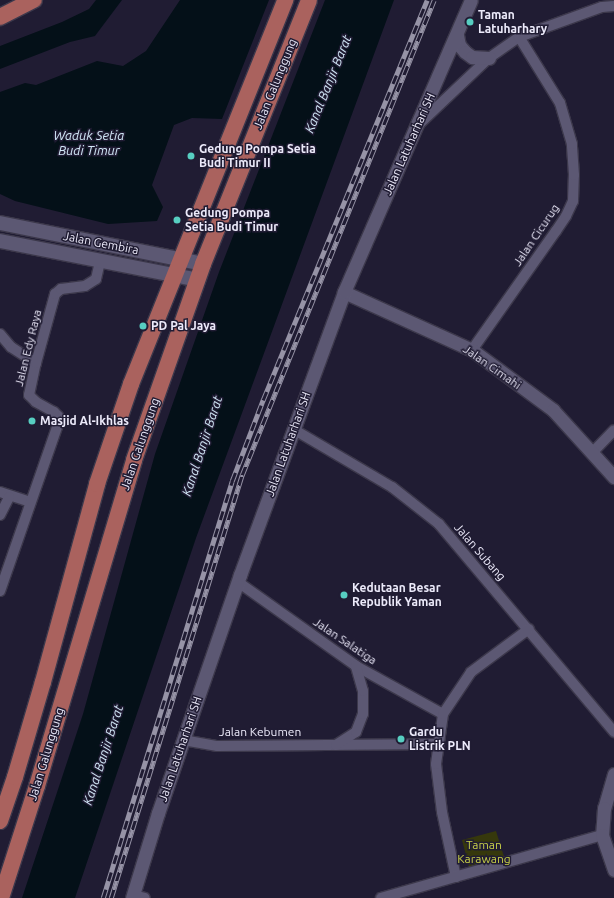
<!DOCTYPE html>
<style>
body{margin:0}
#map{position:relative;width:614px;height:898px;overflow:hidden;background:#201c33;font-family:Ubuntu,sans-serif}
div>[style]{position:absolute}
.green>*{inset:0;background:#36380c}
.water>*{inset:0;background:#041018}
.roads{filter:drop-shadow(1px 0 #3c384b) drop-shadow(-1px 0 #3c384b) drop-shadow(0 1px #3c384b) drop-shadow(0 -1px #3c384b)}
.minor>*{height:10px;margin:-5px;padding:0 5px;transform-origin:5px;border-radius:5px;background:#5c5873}
.tertiary>*{height:13px;margin:-6.5px;padding:0 6.5px;transform-origin:6.5px;border-radius:6.5px;background:#5c5873}
.secondary>*{height:14px;margin:-7px;padding:0 7px;transform-origin:7px;border-radius:7px;background:#5c5873}
.primary>*{height:16px;margin:-8px;padding:0 8px;transform-origin:8px;border-radius:8px;background:#aa625e}
.rail>*{height:4.5px;margin-top:-2.25px;transform-origin:0;background:repeating-linear-gradient(90deg,#201c33 0 9px,#9693a6 0 18px);box-sizing:border-box;border-block:1px solid #9693a6}
.dots>*{width:11px;height:11px;translate:-50% -50%;box-sizing:border-box;border:2px solid #201c33;border-radius:50%}
span{translate:-50% -50%;white-space:nowrap;text-align:center;line-height:1.15;-webkit-text-stroke:3px #201c33;paint-order:stroke}
.poi-label{font-size:12px;color:#eceafa;font-weight:700}
.left{translate:0 -50%;text-align:left}
.street-label{font-size:12px;color:#eceafa}
.park-label{font-size:12px;color:#c8d047}
.water-label{font-size:13px;color:#d1e7f6;font-style:italic}
</style>
<div id="map">
<div class="green">
<div style="clip-path:polygon(496px 831px,506px 863px,471px 874px,462px 840px)"></div>
</div>
<div class="water">
<div style="clip-path:polygon(96px 0,122px 0,95px 36px,70px 42px,0 69px,0 46px,62px 22px,89px 9px)"></div>
<div style="clip-path:polygon(180px 0,269px 0,222px 119px,192px 118px,174px 125px,152px 185px,163px 207px,157px 221px,108px 224px,15px 201px,0 194px,0 92px,25px 83px,36px 85px,97px 61px,123px 66px,146px 51px)"></div>
<div style="clip-path:polygon(325px 0,394px 0,196px 538px,75px 898px,22px 898px,83px 714px,155px 454px,219px 272px)"></div>
</div>
<div class="roads">
<div class="minor">
<div style="left:417px;top:126px;width:99px;rotate:-43.4deg"></div>
<div style="left:489px;top:58px;width:37px;rotate:-35deg"></div>
<div style="left:519px;top:37px;width:88px;rotate:-19.9deg"></div>
<div style="left:602px;top:7px;width:12px;rotate:-5deg"></div>
<div style="left:0;top:334px;width:17px;rotate:50deg"></div>
<div style="left:11px;top:347px;width:30px;rotate:33deg"></div>
<div style="left:472px;top:350px;width:146px;rotate:-54.8deg"></div>
<div style="left:556px;top:231px;width:18px;rotate:-56deg"></div>
<div style="left:566px;top:216px;width:17px;rotate:-65deg"></div>
<div style="left:573px;top:201px;width:26px;rotate:-88deg"></div>
<div style="left:574px;top:175px;width:31px;rotate:-94deg"></div>
<div style="left:572px;top:144px;width:43px;rotate:-106.3deg"></div>
<div style="left:560px;top:103px;width:78px;rotate:-121.8deg"></div>
<div style="left:293px;top:429px;width:115px;rotate:30.4deg"></div>
<div style="left:392px;top:487px;width:60px;rotate:38.2deg"></div>
<div style="left:439px;top:524px;width:272px;rotate:49.9deg"></div>
<div style="left:593px;top:452px;width:30px;rotate:-46deg"></div>
<div style="left:0;top:492px;width:32px;rotate:18deg"></div>
<div style="left:0;top:515px;width:20px;rotate:-63deg"></div>
<div style="left:238px;top:582px;width:145px;rotate:35.4deg"></div>
<div style="left:356px;top:666px;width:99px;rotate:28.9deg"></div>
<div style="left:0;top:591px;width:179px;rotate:-70.8deg"></div>
<div style="left:59px;top:422px;width:6px;rotate:-99deg"></div>
<div style="left:58px;top:416px;width:6px;rotate:-135deg"></div>
<div style="left:54px;top:412px;width:21px;rotate:-151deg"></div>
<div style="left:36px;top:402px;width:10px;rotate:-135deg"></div>
<div style="left:29px;top:395px;width:33px;rotate:-78deg"></div>
<div style="left:36px;top:363px;width:72px;rotate:-74.6deg"></div>
<div style="left:55px;top:294px;width:8px;rotate:-40deg"></div>
<div style="left:61px;top:289px;width:24px;rotate:-7deg"></div>
<div style="left:85px;top:286px;width:13px;rotate:-32deg"></div>
<div style="left:96px;top:279px;width:18px;rotate:-77deg"></div>
<div style="left:183px;top:740px;width:35px;rotate:10deg"></div>
<div style="left:217px;top:746px;width:220px;rotate:-0.5deg"></div>
<div style="left:336px;top:745px;width:24px;rotate:-33deg"></div>
<div style="left:356px;top:732px;width:19px;rotate:-69deg"></div>
<div style="left:363px;top:714px;width:23px;rotate:-90deg"></div>
<div style="left:363px;top:691px;width:26px;rotate:-106deg"></div>
<div style="left:456px;top:877px;width:66px;rotate:-102.2deg"></div>
<div style="left:442px;top:812px;width:48px;rotate:-97.1deg"></div>
<div style="left:436px;top:764px;width:50px;rotate:-82deg"></div>
<div style="left:443px;top:714px;width:50px;rotate:-56.3deg"></div>
<div style="left:471px;top:672px;width:72px;rotate:-36.6deg"></div>
<div style="left:133px;top:895px;width:12px;rotate:14deg"></div>
<div style="left:381px;top:898px;width:230px;rotate:-15.9deg"></div>
</div>
<div class="tertiary">
<div style="left:457px;top:35px;width:10px;rotate:79deg"></div>
<div style="left:459px;top:45px;width:9px;rotate:49deg"></div>
<div style="left:465px;top:52px;width:9px;rotate:36deg"></div>
<div style="left:472px;top:57px;width:17px;rotate:3deg"></div>
<div style="left:344px;top:292px;width:141px;rotate:24.4deg"></div>
<div style="left:472px;top:350px;width:101px;rotate:36.5deg"></div>
<div style="left:553px;top:410px;width:91px;rotate:47.7deg"></div>
<div style="left:614px;top:774px;width:35px;rotate:106deg"></div>
<div style="left:604px;top:808px;width:27px;rotate:94deg"></div>
<div style="left:602px;top:835px;width:37px;rotate:71deg"></div>
<div style="left:132px;top:898px;width:89px;rotate:-73deg"></div>
<div style="left:158px;top:813px;width:252px;rotate:-71deg"></div>
<div style="left:240px;top:575px;width:302px;rotate:-69.8deg"></div>
<div style="left:344px;top:292px;width:318px;rotate:-66.5deg"></div>
</div>
<div class="secondary">
<div style="left:0;top:223px;width:207px;rotate:11.4deg"></div>
<div style="left:0;top:241px;width:202px;rotate:11.1deg"></div>
</div>
<div class="primary">
<div style="left:0;top:17px;width:38px;rotate:-27deg"></div>
<div style="left:0;top:821px;width:46px;rotate:-71.2deg"></div>
<div style="left:15px;top:777px;width:99px;rotate:-73.6deg"></div>
<div style="left:43px;top:682px;width:205px;rotate:-74.7deg"></div>
<div style="left:97px;top:484px;width:106px;rotate:-71.2deg"></div>
<div style="left:131px;top:384px;width:414px;rotate:-68.1deg"></div>
<div style="left:1px;top:898px;width:118px;rotate:-72.2deg"></div>
<div style="left:37px;top:786px;width:340px;rotate:-73.4deg"></div>
<div style="left:134px;top:460px;width:208px;rotate:-70.6deg"></div>
<div style="left:203px;top:264px;width:284px;rotate:-68.1deg"></div>
</div>
</div>
<div class="rail">
<div style="left:103px;top:898px;width:436px;rotate:-72.8deg"></div>
<div style="left:232px;top:481px;width:87px;rotate:-69.1deg"></div>
<div style="left:263px;top:400px;width:432px;rotate:-67.7deg"></div>
<div style="left:111px;top:898px;width:443px;rotate:-72.8deg"></div>
<div style="left:242px;top:475px;width:512px;rotate:-67.99deg"></div>
</div>
<div class="dots">
<div style="left:470px;top:22px;background:#57cec1"></div>
<div style="left:191px;top:156px;background:#57cec1"></div>
<div style="left:177px;top:220px;background:#57cec1"></div>
<div style="left:143px;top:326px;background:#57cec1"></div>
<div style="left:32px;top:421px;background:#57cec1"></div>
<div style="left:344px;top:595px;background:#57cec1"></div>
<div style="left:401px;top:739px;background:#57cec1"></div>
</div>
<div class="poi-label">
<span class="left" style="left:478px;top:22px">Taman<br>Latuharhary</span>
<span class="left" style="left:199px;top:156px">Gedung Pompa Setia<br>Budi Timur II</span>
<span class="left" style="left:185px;top:220px">Gedung Pompa<br>Setia Budi Timur</span>
<span class="left" style="left:151px;top:326px">PD Pal Jaya</span>
<span class="left" style="left:40px;top:421px">Masjid Al-Ikhlas</span>
<span class="left" style="left:352px;top:595px">Kedutaan Besar<br>Republik Yaman</span>
<span class="left" style="left:409px;top:739px">Gardu<br>Listrik PLN</span>
</div>
<div class="street-label">
<span style="left:275px;top:84px;rotate:-68deg">Jalan Galunggung</span>
<span style="left:409px;top:144px;rotate:-66deg">Jalan Latuharhari SH</span>
<span style="left:536px;top:235px;rotate:-56deg">Jalan Cicurug</span>
<span style="left:101px;top:243px;rotate:11deg">Jalan Gembira</span>
<span style="left:28px;top:348px;rotate:-76deg">Jalan Edy Raya</span>
<span style="left:492px;top:367px;rotate:35deg">Jalan Cimahi</span>
<span style="left:140px;top:444px;rotate:-71deg">Jalan Galunggung</span>
<span style="left:288px;top:444px;rotate:-70deg">Jalan Latuharhari SH</span>
<span style="left:480px;top:552px;rotate:49deg">Jalan Subang</span>
<span style="left:345px;top:641px;rotate:34deg">Jalan Salatiga</span>
<span style="left:260px;top:732px">Jalan Kebumen</span>
<span style="left:180px;top:749px;rotate:-71deg">Jalan Latuharhari SH</span>
<span style="left:46px;top:754px;rotate:-73deg">Jalan Galunggung</span>
</div>
<div class="park-label">
<span style="left:484px;top:852px">Taman<br>Karawang</span>
</div>
<div class="water-label">
<span style="left:328px;top:84px;rotate:-68deg">Kanal Banjir Barat</span>
<span style="left:89px;top:143px">Waduk Setia<br>Budi Timur</span>
<span style="left:202px;top:446px;rotate:-72deg">Kanal Banjir Barat</span>
<span style="left:103px;top:755px;rotate:-72deg">Kanal Banjir Barat</span>
</div>
</div>
